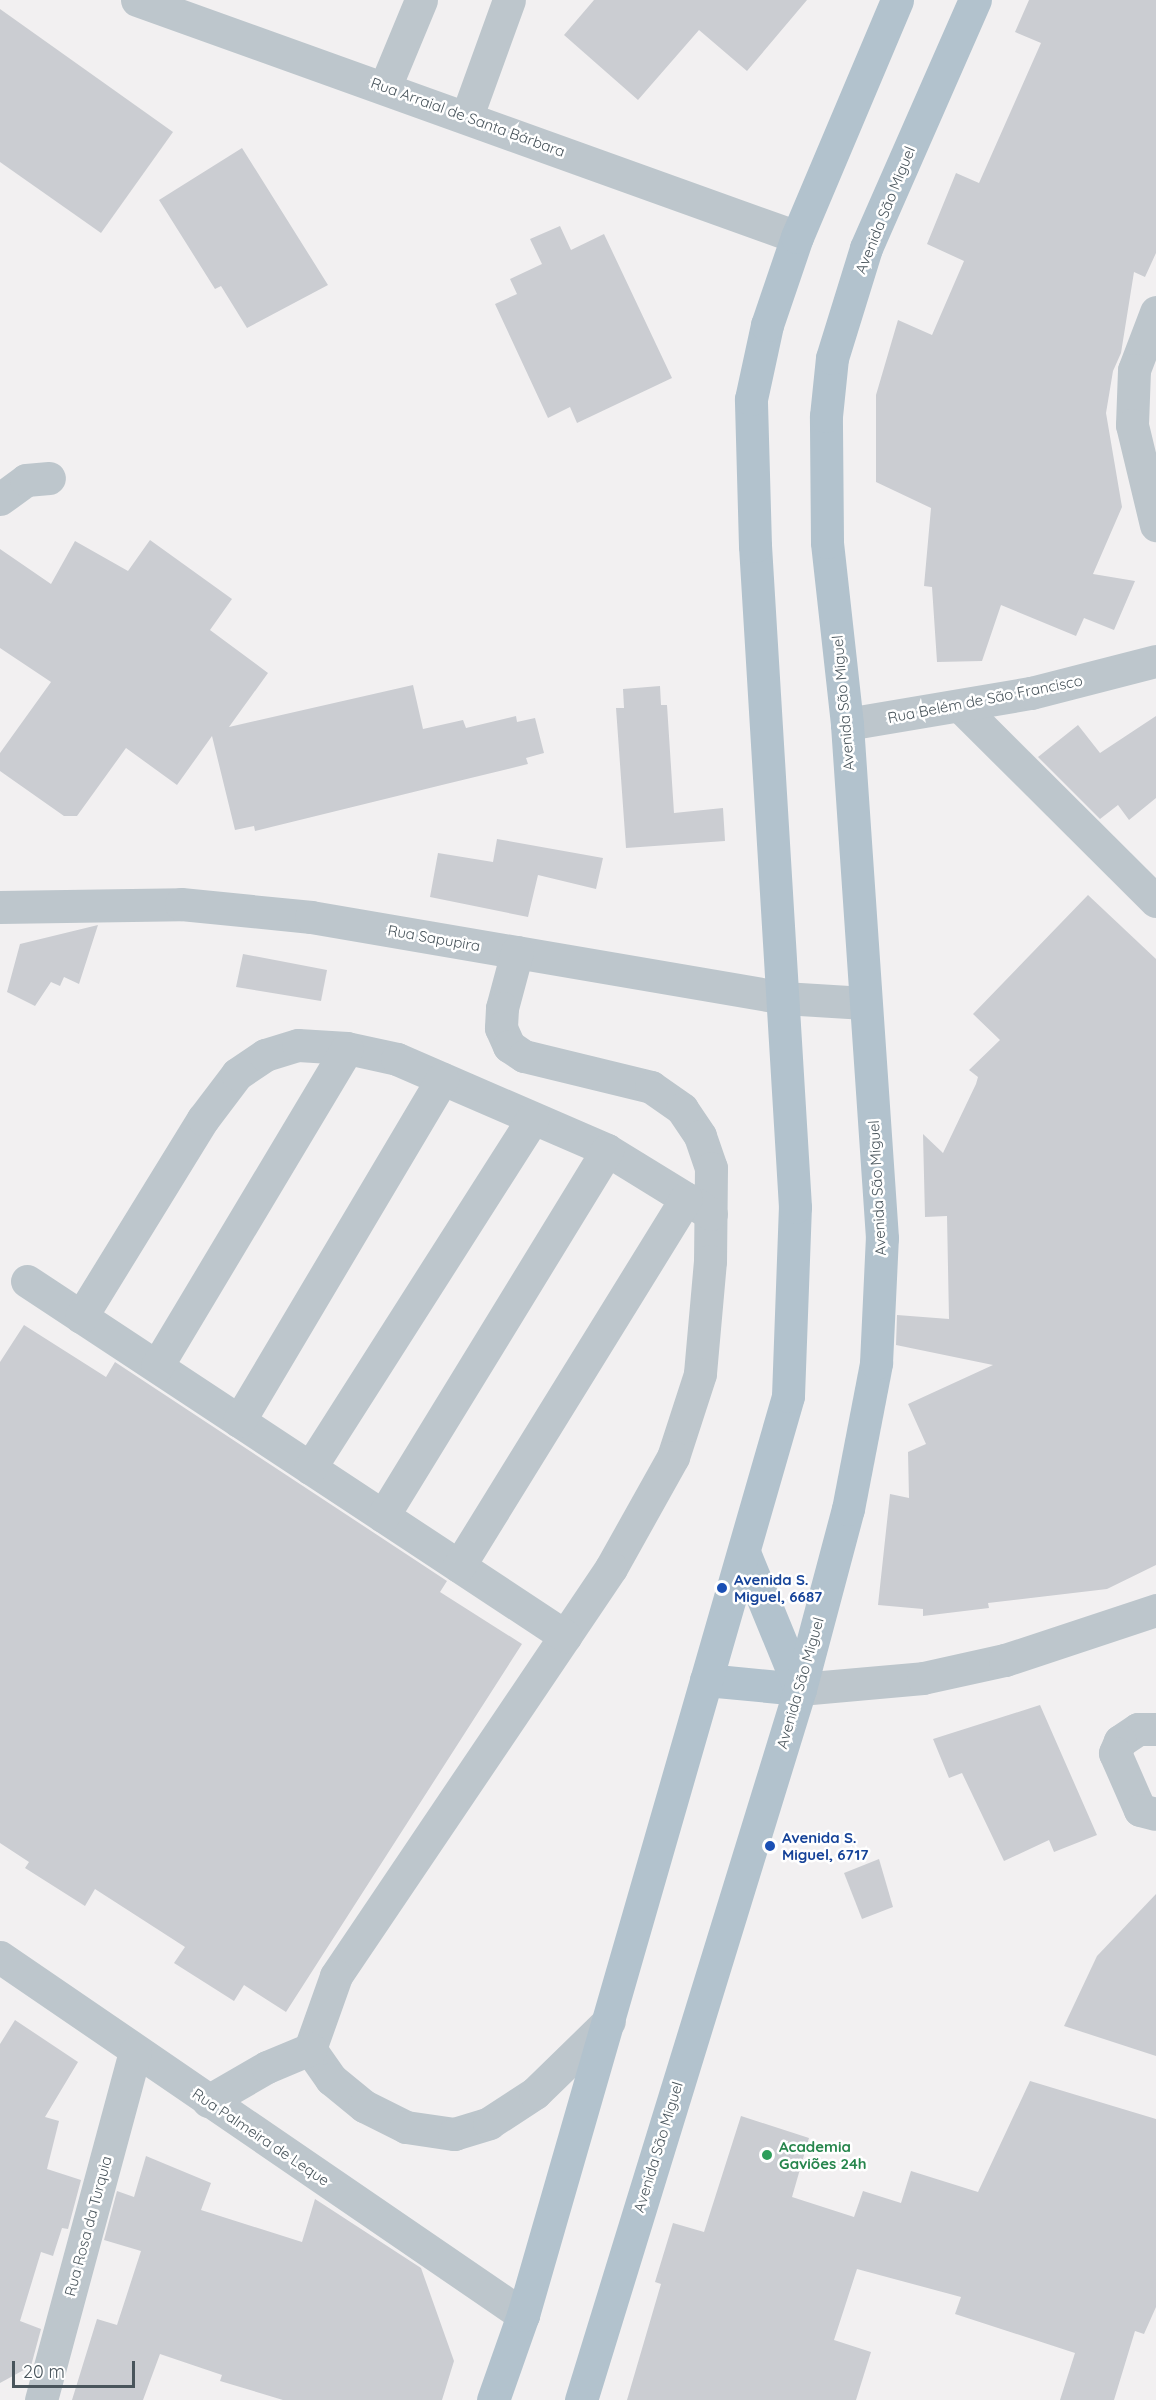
<!DOCTYPE html>
<meta charset="utf-8">
<style>
body{margin:0}
#map{position:relative;width:1156px;height:2400px;overflow:hidden;background:#f2f0f1;font-family:Quicksand,sans-serif}
div>[style]{position:absolute}
.building>*{inset:0;background:#cbcdd2}
.minor>*{height:33px;margin:-16.5px;padding:0 16.5px;transform-origin:16.5px;border-radius:16.5px;background:#bdc6cc}
.major>*{height:33px;margin:-16.5px;padding:0 16.5px;transform-origin:16.5px;border-radius:16.5px;background:#b2c2cd}
.dots>*{width:16px;height:16px;translate:-50% -50%;box-sizing:border-box;border:3px solid #fff;border-radius:50%}
span{translate:-50% -50%;white-space:nowrap;text-align:center;line-height:1.15;-webkit-text-stroke:5px #fff;paint-order:stroke}
.street-label{font-size:15px;color:#49555c}
.transit-label{font-size:15px;color:#164399;font-weight:700}
.left{translate:0 -50%;text-align:left}
.leisure-label{font-size:15px;color:#27864d;font-weight:700}
.scale{position:absolute;left:12px;top:2361px;width:123px;height:27px;box-sizing:border-box;border:3px solid #49555c;border-top:0;padding-left:8px;font-size:18px;line-height:21px;white-space:nowrap;color:#49555c;-webkit-text-stroke:4px #fff;paint-order:stroke}
</style>
<div id="map">
<div class="building">
<div style="clip-path:polygon(594px 0,807px 0,747px 71px,699px 30px,638px 100px,564px 35px)"></div>
<div style="clip-path:polygon(1029px 0,1156px 0,1156px 253px,1145px 277px,1134px 272px,1121px 353px,1113px 371px,1106px 413px,1122px 507px,1093px 574px,1135px 581px,1114px 630px,1084px 618px,1076px 636px,1001px 605px,982px 661px,937px 662px,932px 587px,924px 586px,931px 508px,876px 482px,876px 395px,898px 320px,932px 335px,964px 261px,927px 244px,956px 173px,979px 183px,1041px 43px,1015px 32px)"></div>
<div style="clip-path:polygon(0 9px,173px 132px,101px 233px,0 162px)"></div>
<div style="clip-path:polygon(242px 148px,328px 285px,247px 328px,221px 286px,215px 289px,159px 200px)"></div>
<div style="clip-path:polygon(560px 226px,571px 250px,604px 234px,672px 378px,577px 423px,570px 407px,548px 418px,495px 304px,517px 294px,510px 279px,542px 264px,530px 239px)"></div>
<div style="clip-path:polygon(150px 540px,232px 599px,210px 630px,268px 673px,229px 727px,413px 685px,423px 729px,463px 720px,466px 728px,516px 716px,517px 722px,535px 718px,544px 753px,526px 758px,528px 764px,446px 784px,255px 831px,254px 826px,235px 830px,212px 736px,177px 785px,126px 748px,77px 816px,64px 816px,0 771px,0 753px,51px 682px,0 648px,0 549px,51px 584px,75px 541px,128px 571px)"></div>
<div style="clip-path:polygon(660px 686px,661px 705px,667px 705px,674px 813px,723px 808px,725px 841px,626px 848px,616px 708px,624px 708px,623px 689px)"></div>
<div style="clip-path:polygon(1156px 716px,1156px 798px,1129px 820px,1118px 805px,1100px 819px,1038px 757px,1078px 725px,1100px 753px)"></div>
<div style="clip-path:polygon(497px 839px,603px 858px,596px 889px,538px 875px,528px 917px,430px 897px,438px 853px,493px 862px)"></div>
<div style="clip-path:polygon(1088px 895px,1156px 959px,1156px 1565px,1107px 1589px,988px 1603px,989px 1608px,923px 1616px,923px 1609px,878px 1605px,890px 1494px,909px 1498px,908px 1452px,926px 1444px,908px 1404px,993px 1365px,896px 1345px,897px 1315px,949px 1319px,947px 1216px,925px 1217px,923px 1134px,943px 1153px,976px 1084px,978px 1077px,969px 1070px,1000px 1040px,973px 1014px)"></div>
<div style="clip-path:polygon(98px 925px,79px 984px,64px 977px,60px 986px,51px 982px,35px 1006px,7px 992px,20px 944px)"></div>
<div style="clip-path:polygon(243px 954px,327px 970px,321px 1001px,236px 987px)"></div>
<div style="clip-path:polygon(24px 1325px,106px 1377px,115px 1362px,447px 1581px,440px 1592px,522px 1644px,286px 2012px,244px 1985px,234px 2001px,174px 1963px,185px 1947px,95px 1889px,85px 1906px,25px 1868px,29px 1862px,0 1843px,0 1362px)"></div>
<div style="clip-path:polygon(1040px 1705px,1097px 1835px,1054px 1852px,1049px 1840px,1004px 1861px,962px 1773px,949px 1778px,933px 1739px)"></div>
<div style="clip-path:polygon(879px 1859px,893px 1907px,862px 1919px,844px 1873px)"></div>
<div style="clip-path:polygon(1156px 1894px,1156px 2056px,1064px 2026px,1097px 1956px)"></div>
<div style="clip-path:polygon(15px 2020px,78px 2062px,45px 2117px,59px 2121px,47px 2169px,81px 2180px,68px 2229px,62px 2228px,53px 2256px,41px 2252px,20px 2321px,41px 2329px,31px 2366px,0 2383px,0 2044px)"></div>
<div style="clip-path:polygon(1030px 2081px,1156px 2119px,1156px 2307px,1144px 2334px,1135px 2331px,1114px 2400px,1060px 2400px,1075px 2353px,955px 2314px,961px 2297px,857px 2269px,834px 2340px,871px 2352px,856px 2400px,627px 2400px,661px 2284px,655px 2282px,673px 2223px,704px 2232px,741px 2116px,809px 2138px,792px 2197px,854px 2217px,863px 2191px,901px 2203px,911px 2171px,978px 2192px)"></div>
<div style="clip-path:polygon(146px 2156px,211px 2183px,201px 2210px,302px 2242px,315px 2199px,421px 2268px,454px 2361px,442px 2400px,283px 2400px,220px 2381px,222px 2375px,160px 2354px,143px 2400px,72px 2400px,97px 2319px,117px 2325px,141px 2251px,104px 2240px,117px 2191px,134px 2197px)"></div>
</div>
<div class="minor">
<div style="left:137px;top:0;width:701px;rotate:19.75deg"></div>
<div style="left:385px;top:87px;width:94px;rotate:-67.5deg"></div>
<div style="left:467px;top:116px;width:123px;rotate:-70.1deg"></div>
<div style="left:1156px;top:312px;width:62px;rotate:110.8deg"></div>
<div style="left:1134px;top:370px;width:55px;rotate:92.1deg"></div>
<div style="left:1132px;top:425px;width:103px;rotate:76.5deg"></div>
<div style="left:0;top:499px;width:32px;rotate:-36deg"></div>
<div style="left:26px;top:480px;width:23px;rotate:-5deg"></div>
<div style="left:961px;top:707px;width:275px;rotate:44.9deg"></div>
<div style="left:847px;top:724px;width:187px;rotate:-9.6deg"></div>
<div style="left:1031px;top:693px;width:129px;rotate:-14.4deg"></div>
<div style="left:0;top:907px;width:181px;rotate:-0.9deg"></div>
<div style="left:181px;top:904px;width:131px;rotate:5.7deg"></div>
<div style="left:311px;top:917px;width:479px;rotate:9.7deg"></div>
<div style="left:783px;top:998px;width:82px;rotate:3.5deg"></div>
<div style="left:517px;top:952px;width:58px;rotate:105deg"></div>
<div style="left:502px;top:1008px;width:20px;rotate:93deg"></div>
<div style="left:501px;top:1028px;width:20px;rotate:66deg"></div>
<div style="left:509px;top:1046px;width:18px;rotate:34deg"></div>
<div style="left:524px;top:1056px;width:131px;rotate:13.7deg"></div>
<div style="left:651px;top:1087px;width:38px;rotate:35deg"></div>
<div style="left:682px;top:1109px;width:32px;rotate:56deg"></div>
<div style="left:700px;top:1136px;width:34px;rotate:71deg"></div>
<div style="left:711px;top:1168px;width:93px;rotate:90.6deg"></div>
<div style="left:710px;top:1261px;width:113px;rotate:95.1deg"></div>
<div style="left:700px;top:1374px;width:87px;rotate:108deg"></div>
<div style="left:673px;top:1457px;width:127px;rotate:119.2deg"></div>
<div style="left:611px;top:1568px;width:492px;rotate:124deg"></div>
<div style="left:336px;top:1976px;width:77px;rotate:109.6deg"></div>
<div style="left:310px;top:2049px;width:37px;rotate:55deg"></div>
<div style="left:331px;top:2079px;width:43px;rotate:39.3deg"></div>
<div style="left:364px;top:2106px;width:47px;rotate:26.6deg"></div>
<div style="left:406px;top:2127px;width:49px;rotate:8.3deg"></div>
<div style="left:454px;top:2134px;width:37px;rotate:-17deg"></div>
<div style="left:489px;top:2123px;width:55px;rotate:-33.1deg"></div>
<div style="left:535px;top:2093px;width:103px;rotate:-44.2deg"></div>
<div style="left:27px;top:1281px;width:645px;rotate:33.42deg"></div>
<div style="left:81px;top:1317px;width:233px;rotate:-58.4deg"></div>
<div style="left:203px;top:1119px;width:56px;rotate:-52.9deg"></div>
<div style="left:237px;top:1074px;width:34px;rotate:-34deg"></div>
<div style="left:265px;top:1055px;width:34px;rotate:-17deg"></div>
<div style="left:298px;top:1045px;width:49px;rotate:3.5deg"></div>
<div style="left:347px;top:1048px;width:51px;rotate:12.4deg"></div>
<div style="left:397px;top:1059px;width:229px;rotate:23.4deg"></div>
<div style="left:607px;top:1150px;width:122px;rotate:31.6deg"></div>
<div style="left:157px;top:1366px;width:370px;rotate:-59.1deg"></div>
<div style="left:239px;top:1421px;width:398px;rotate:-59.3deg"></div>
<div style="left:310px;top:1468px;width:414px;rotate:-57.5deg"></div>
<div style="left:383px;top:1516px;width:429px;rotate:-58.5deg"></div>
<div style="left:459px;top:1566px;width:432px;rotate:-58.3deg"></div>
<div style="left:800px;top:1689px;width:123px;rotate:-5.1deg"></div>
<div style="left:923px;top:1678px;width:84px;rotate:-12.4deg"></div>
<div style="left:1005px;top:1660px;width:159px;rotate:-18.3deg"></div>
<div style="left:1156px;top:1729px;width:18px;rotate:180deg"></div>
<div style="left:1138px;top:1729px;width:22px;rotate:146deg"></div>
<div style="left:1120px;top:1741px;width:13px;rotate:113deg"></div>
<div style="left:1115px;top:1753px;width:62px;rotate:66.3deg"></div>
<div style="left:1140px;top:1810px;width:16px;rotate:14deg"></div>
<div style="left:0;top:1957px;width:634px;rotate:34.39deg"></div>
<div style="left:208px;top:2101px;width:68px;rotate:-30deg"></div>
<div style="left:267px;top:2067px;width:47px;rotate:-22.7deg"></div>
<div style="left:41px;top:2400px;width:360px;rotate:-74.9deg"></div>
</div>
<div class="major">
<div style="left:706px;top:1680px;width:94px;rotate:5.5deg"></div>
<div style="left:800px;top:1689px;width:145px;rotate:-112.3deg"></div>
<div style="left:493px;top:2400px;width:90px;rotate:-70.6deg"></div>
<div style="left:523px;top:2315px;width:956px;rotate:-73.91deg"></div>
<div style="left:788px;top:1396px;width:189px;rotate:-87.9deg"></div>
<div style="left:795px;top:1207px;width:662px;rotate:-93.46deg"></div>
<div style="left:755px;top:546px;width:147px;rotate:-91.6deg"></div>
<div style="left:751px;top:399px;width:76px;rotate:-77.8deg"></div>
<div style="left:767px;top:325px;width:93px;rotate:-71.2deg"></div>
<div style="left:797px;top:237px;width:257px;rotate:-67.1deg"></div>
<div style="left:581px;top:2400px;width:744px;rotate:-72.88deg"></div>
<div style="left:800px;top:1689px;width:186px;rotate:-75.1deg"></div>
<div style="left:848px;top:1509px;width:149px;rotate:-79.1deg"></div>
<div style="left:876px;top:1363px;width:125px;rotate:-87.3deg"></div>
<div style="left:882px;top:1238px;width:515px;rotate:-93.9deg"></div>
<div style="left:847px;top:724px;width:183px;rotate:-96.3deg"></div>
<div style="left:827px;top:542px;width:126px;rotate:-90.5deg"></div>
<div style="left:826px;top:416px;width:58px;rotate:-84.1deg"></div>
<div style="left:832px;top:358px;width:115px;rotate:-72.8deg"></div>
<div style="left:866px;top:248px;width:271px;rotate:-66.3deg"></div>
</div>
<div class="dots">
<div style="left:722px;top:1588px;background:#1a4fb4"></div>
<div style="left:770px;top:1846px;background:#1a4fb4"></div>
<div style="left:767px;top:2155px;background:#2e9e5b"></div>
</div>
<div class="street-label">
<span style="left:468px;top:117px;rotate:20deg">Rua Arraial de Santa Bárbara</span>
<span style="left:885px;top:210px;rotate:-68deg">Avenida São Miguel</span>
<span style="left:985px;top:699px;rotate:-11deg">Rua Belém de São Francisco</span>
<span style="left:843px;top:703px;rotate:-95deg">Avenida São Miguel</span>
<span style="left:434px;top:938px;rotate:10deg">Rua Sapupira</span>
<span style="left:877px;top:1188px;rotate:-93deg">Avenida São Miguel</span>
<span style="left:800px;top:1683px;rotate:-74deg">Avenida São Miguel</span>
<span style="left:261px;top:2137px;rotate:34deg">Rua Palmeira de Leque</span>
<span style="left:658px;top:2147px;rotate:-73deg">Avenida São Miguel</span>
<span style="left:88px;top:2226px;rotate:-75deg">Rua Rosa da Turquia</span>
</div>
<div class="transit-label">
<span class="left" style="left:734px;top:1588px">Avenida S.<br>Miguel, 6687</span>
<span class="left" style="left:782px;top:1846px">Avenida S.<br>Miguel, 6717</span>
</div>
<div class="leisure-label">
<span class="left" style="left:779px;top:2155px">Academia<br>Gaviões 24h</span>
</div>
<div class="scale">20 m</div>
</div>
